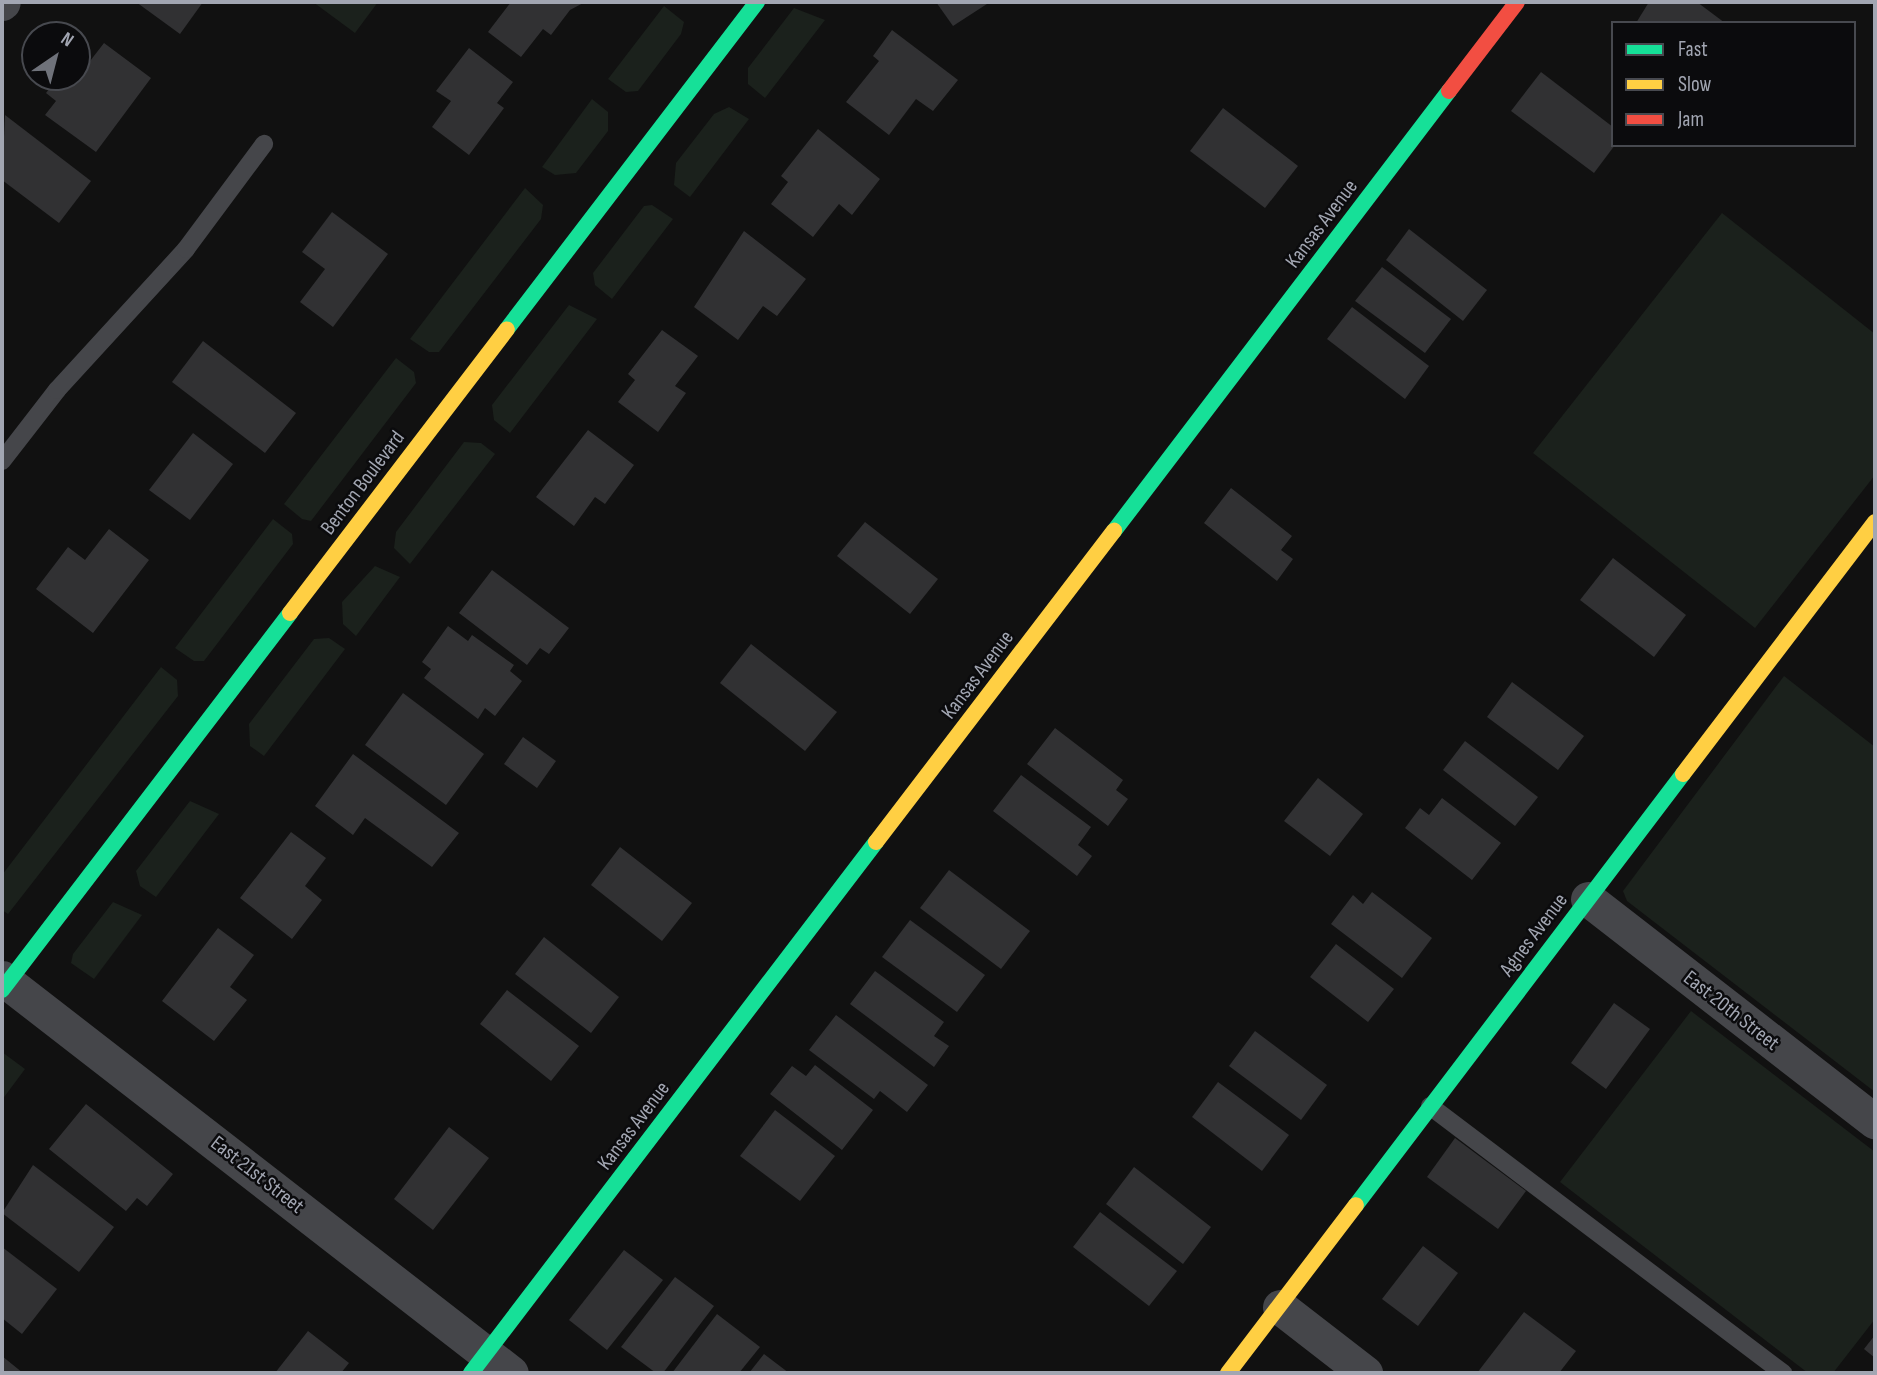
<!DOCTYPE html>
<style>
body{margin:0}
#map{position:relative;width:1877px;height:1375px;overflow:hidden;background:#111;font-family:"Sofia Sans Condensed",sans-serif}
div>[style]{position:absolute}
.green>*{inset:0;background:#1b211c}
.building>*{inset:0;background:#313133}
.lane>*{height:18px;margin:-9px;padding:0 9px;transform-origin:9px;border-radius:9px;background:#45464a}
.street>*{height:35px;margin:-17.5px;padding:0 17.5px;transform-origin:17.5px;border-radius:17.5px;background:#45464a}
.fast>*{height:16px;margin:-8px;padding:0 8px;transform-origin:8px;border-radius:8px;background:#16e098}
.slow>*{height:16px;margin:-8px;padding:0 8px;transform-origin:8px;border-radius:8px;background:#ffcf43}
.jam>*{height:16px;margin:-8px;padding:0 8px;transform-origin:8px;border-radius:8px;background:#f24e42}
span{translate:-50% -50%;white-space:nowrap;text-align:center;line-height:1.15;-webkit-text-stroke:5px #0b0b0d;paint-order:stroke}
.street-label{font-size:21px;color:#a2a6b2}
.frame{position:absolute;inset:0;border:4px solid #a2a6b2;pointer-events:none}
.legend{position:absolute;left:1611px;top:21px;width:245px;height:126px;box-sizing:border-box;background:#0b0b0d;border:2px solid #47494f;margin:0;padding:9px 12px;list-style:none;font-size:21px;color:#a2a6b2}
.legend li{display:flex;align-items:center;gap:14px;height:35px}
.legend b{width:35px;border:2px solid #47494f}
.north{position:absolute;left:21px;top:21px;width:70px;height:70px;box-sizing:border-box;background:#0b0b0d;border:2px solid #47494f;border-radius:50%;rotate:35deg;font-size:19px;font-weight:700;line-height:28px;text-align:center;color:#a2a6b2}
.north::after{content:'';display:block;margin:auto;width:24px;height:32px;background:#6f727a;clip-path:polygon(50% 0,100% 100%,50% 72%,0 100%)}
</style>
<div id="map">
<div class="green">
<div style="clip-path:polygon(313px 2px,378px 2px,355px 33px)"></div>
<div style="clip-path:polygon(664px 6px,684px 22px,681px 34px,638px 91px,626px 92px,608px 79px)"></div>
<div style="clip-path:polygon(794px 8px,825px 20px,765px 98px,748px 84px,748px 68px)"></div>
<div style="clip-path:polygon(592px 99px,608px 112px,608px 131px,576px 173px,555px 175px,542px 167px)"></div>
<div style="clip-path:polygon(729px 107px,749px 119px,690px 197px,674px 185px,676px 163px,714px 114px)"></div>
<div style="clip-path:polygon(525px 188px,543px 205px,541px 219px,439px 352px,429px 352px,410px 339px)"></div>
<div style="clip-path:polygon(652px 205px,673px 219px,612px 299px,595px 285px,593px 273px,644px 206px)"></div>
<div style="clip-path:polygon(1722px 213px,1875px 334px,1875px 475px,1755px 628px,1533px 453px)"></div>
<div style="clip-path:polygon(569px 305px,597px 319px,510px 433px,494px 420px,492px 405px)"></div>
<div style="clip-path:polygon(396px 358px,414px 372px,416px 383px,311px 521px,302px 519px,284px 504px)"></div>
<div style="clip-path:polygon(464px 442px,481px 443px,495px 454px,410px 564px,394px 548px,396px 532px)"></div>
<div style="clip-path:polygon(273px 519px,292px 534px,293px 544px,204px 661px,194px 661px,175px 648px)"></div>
<div style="clip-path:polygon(375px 566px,400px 577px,356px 636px,343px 624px,342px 602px)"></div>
<div style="clip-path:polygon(329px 638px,345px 649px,264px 756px,250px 746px,249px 724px,314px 639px)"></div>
<div style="clip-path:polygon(161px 667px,177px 680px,178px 696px,8px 914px,2px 910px,2px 875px)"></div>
<div style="clip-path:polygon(1784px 676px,1875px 747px,1875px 1092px,1627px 901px,1623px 891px)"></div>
<div style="clip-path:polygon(190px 801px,219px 814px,156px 897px,140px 886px,136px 871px)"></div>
<div style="clip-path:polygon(113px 902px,142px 915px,94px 979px,71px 963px,73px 954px)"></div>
<div style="clip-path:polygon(1691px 1011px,1875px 1152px,1875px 1319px,1833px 1373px,1808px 1373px,1560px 1182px)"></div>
<div style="clip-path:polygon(2px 1052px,25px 1069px,2px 1100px)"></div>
</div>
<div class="building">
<div style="clip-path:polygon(136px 2px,203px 2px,180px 34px)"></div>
<div style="clip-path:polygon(511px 2px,585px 2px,570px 10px,551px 35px,543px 29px,521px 57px,488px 32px)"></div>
<div style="clip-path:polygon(936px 2px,990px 2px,953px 26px)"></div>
<div style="clip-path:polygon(1649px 2px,1697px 2px,1725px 23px,1636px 23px)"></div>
<div style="clip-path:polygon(892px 30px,958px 80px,933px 111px,916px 99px,889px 135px,846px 102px,879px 61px,873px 56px)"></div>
<div style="clip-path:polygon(104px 43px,151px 78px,96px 152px,45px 115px,56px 101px,46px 93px,58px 77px,80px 74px)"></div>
<div style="clip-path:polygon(469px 48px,513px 82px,497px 103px,504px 108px,469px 155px,432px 127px,451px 101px,436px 91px)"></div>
<div style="clip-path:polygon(1541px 72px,1613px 127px,1615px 145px,1594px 173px,1511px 111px)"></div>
<div style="clip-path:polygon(1223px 108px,1298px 166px,1265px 208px,1190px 151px)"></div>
<div style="clip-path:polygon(5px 115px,91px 181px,59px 223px,2px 180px)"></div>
<div style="clip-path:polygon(818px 129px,880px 179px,852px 215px,839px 204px,813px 237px,771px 204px,788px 182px,781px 176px)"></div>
<div style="clip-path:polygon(332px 212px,388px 254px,333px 327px,300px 302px,325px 269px,302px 252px)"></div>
<div style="clip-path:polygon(1409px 229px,1487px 290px,1463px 321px,1386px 260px)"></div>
<div style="clip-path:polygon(744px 231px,806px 279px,777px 316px,763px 306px,738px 340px,694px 307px)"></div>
<div style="clip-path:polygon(1382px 267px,1451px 319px,1425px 353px,1355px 301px)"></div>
<div style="clip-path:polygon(1352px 307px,1429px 366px,1405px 399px,1327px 339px)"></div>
<div style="clip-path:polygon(662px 330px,698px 356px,675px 386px,686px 393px,658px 432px,618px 402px,635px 380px,628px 374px)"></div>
<div style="clip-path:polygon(203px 341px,296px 413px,265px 453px,172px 382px)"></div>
<div style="clip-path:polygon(588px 430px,634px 465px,605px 504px,595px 497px,574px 526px,536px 497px)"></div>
<div style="clip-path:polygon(193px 433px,233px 464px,190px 520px,149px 490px)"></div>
<div style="clip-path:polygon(1231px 488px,1292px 536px,1281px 550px,1293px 559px,1277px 581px,1204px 523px)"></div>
<div style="clip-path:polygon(865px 522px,938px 579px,910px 614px,837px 556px)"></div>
<div style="clip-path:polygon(109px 529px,149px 560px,93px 633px,36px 589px,68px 547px,85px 560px)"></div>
<div style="clip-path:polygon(1613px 558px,1686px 615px,1654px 657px,1580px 600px)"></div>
<div style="clip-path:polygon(492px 570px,569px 628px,549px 654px,540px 648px,527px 665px,459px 613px)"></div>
<div style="clip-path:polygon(448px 626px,468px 641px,472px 635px,514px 665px,510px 671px,522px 681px,495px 716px,485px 708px,478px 719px,424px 678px,431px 669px,422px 662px)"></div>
<div style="clip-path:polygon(751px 644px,837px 712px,805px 751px,720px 683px)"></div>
<div style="clip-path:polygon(1512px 682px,1584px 736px,1558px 770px,1487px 717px)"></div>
<div style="clip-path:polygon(403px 693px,484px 754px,446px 805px,365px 745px)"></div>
<div style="clip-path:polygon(1055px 728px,1123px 780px,1116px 790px,1128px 799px,1108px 826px,1027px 764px)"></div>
<div style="clip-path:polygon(523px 737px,556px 761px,537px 788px,504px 764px)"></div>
<div style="clip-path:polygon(1465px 741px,1538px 797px,1515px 826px,1443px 770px)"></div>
<div style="clip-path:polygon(353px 754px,459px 833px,432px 867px,365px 818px,353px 835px,315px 806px)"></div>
<div style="clip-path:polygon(1021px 775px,1091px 827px,1078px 845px,1092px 856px,1077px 876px,993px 811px)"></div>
<div style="clip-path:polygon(1318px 778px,1363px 814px,1330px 856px,1284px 821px)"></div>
<div style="clip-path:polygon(1442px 798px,1501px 843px,1472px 880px,1405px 828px,1420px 808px,1429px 815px)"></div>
<div style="clip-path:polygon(291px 832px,326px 858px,305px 886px,322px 900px,292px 939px,240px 898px)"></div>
<div style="clip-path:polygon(620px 847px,692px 903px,662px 941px,591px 885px)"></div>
<div style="clip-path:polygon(949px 870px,1030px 931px,1001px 969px,920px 908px)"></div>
<div style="clip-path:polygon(1372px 892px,1432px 938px,1402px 978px,1331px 924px,1353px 895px,1363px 904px)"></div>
<div style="clip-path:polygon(910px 920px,985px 975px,957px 1012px,882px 957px)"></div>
<div style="clip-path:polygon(218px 928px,254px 955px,230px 987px,247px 1000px,214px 1041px,162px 1001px)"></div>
<div style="clip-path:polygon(544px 937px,619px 997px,591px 1033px,515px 974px)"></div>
<div style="clip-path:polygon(1336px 944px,1394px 989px,1368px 1022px,1310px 977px)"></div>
<div style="clip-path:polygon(875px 971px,944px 1022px,934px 1036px,949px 1046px,934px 1067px,850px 1004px)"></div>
<div style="clip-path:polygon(507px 990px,579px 1046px,551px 1081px,480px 1024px)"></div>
<div style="clip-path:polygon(1614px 1003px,1650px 1029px,1606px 1089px,1571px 1063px)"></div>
<div style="clip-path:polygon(836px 1015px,928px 1085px,907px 1112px,880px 1091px,874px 1099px,809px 1050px)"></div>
<div style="clip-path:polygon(1255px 1031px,1327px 1085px,1301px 1120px,1229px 1066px)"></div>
<div style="clip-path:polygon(815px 1065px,873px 1110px,842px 1150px,770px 1094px,792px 1066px,806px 1076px)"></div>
<div style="clip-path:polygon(1218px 1082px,1289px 1135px,1262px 1171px,1192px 1117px)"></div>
<div style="clip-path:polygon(86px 1104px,173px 1174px,147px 1206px,137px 1198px,126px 1211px,49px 1149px)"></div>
<div style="clip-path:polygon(775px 1110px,835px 1156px,800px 1201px,740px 1156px)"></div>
<div style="clip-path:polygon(449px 1127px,489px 1158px,433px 1230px,394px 1199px)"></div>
<div style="clip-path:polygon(1455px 1138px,1526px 1191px,1498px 1229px,1427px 1177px)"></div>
<div style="clip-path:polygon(33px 1165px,114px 1227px,79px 1272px,2px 1213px)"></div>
<div style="clip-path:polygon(1134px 1167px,1211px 1227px,1183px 1264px,1106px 1204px)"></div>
<div style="clip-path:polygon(1100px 1212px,1177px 1271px,1149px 1306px,1073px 1247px)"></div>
<div style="clip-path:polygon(1423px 1246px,1458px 1273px,1418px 1326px,1382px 1299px)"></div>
<div style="clip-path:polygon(2px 1247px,57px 1289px,22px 1334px,2px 1318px)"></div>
<div style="clip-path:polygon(624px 1250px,663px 1280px,607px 1350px,569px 1320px)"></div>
<div style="clip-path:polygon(675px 1277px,714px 1306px,663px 1373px,656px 1373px,621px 1347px)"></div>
<div style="clip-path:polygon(1524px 1312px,1576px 1351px,1559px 1373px,1477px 1373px)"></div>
<div style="clip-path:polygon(717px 1314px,760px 1347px,739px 1373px,672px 1373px)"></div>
<div style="clip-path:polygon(308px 1331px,349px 1363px,341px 1373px,275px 1373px)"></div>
<div style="clip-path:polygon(1875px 1335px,1875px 1358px,1864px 1349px)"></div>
<div style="clip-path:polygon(764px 1354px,789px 1373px,749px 1373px)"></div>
<div style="clip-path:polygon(2px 1356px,23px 1373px,2px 1373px)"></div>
</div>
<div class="lane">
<div style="left:2px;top:461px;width:90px;rotate:-52.2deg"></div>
<div style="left:57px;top:390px;width:191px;rotate:-47.5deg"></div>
<div style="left:186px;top:249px;width:131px;rotate:-53.4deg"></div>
<div style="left:1430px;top:1106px;width:443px;rotate:37.1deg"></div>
</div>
<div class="street">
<div style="left:2px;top:3px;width:1px;rotate:-45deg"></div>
<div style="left:1588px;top:899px;width:363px;rotate:37.8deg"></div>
<div style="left:2px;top:978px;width:644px;rotate:37.81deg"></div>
<div style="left:1280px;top:1307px;width:108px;rotate:37.8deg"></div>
</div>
<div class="fast">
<div style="left:507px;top:329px;width:412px;rotate:-52.6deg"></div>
<div style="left:1114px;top:531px;width:553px;rotate:-52.72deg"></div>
<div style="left:2px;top:990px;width:474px;rotate:-52.6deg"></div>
<div style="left:1356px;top:1205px;width:541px;rotate:-52.81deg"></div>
<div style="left:471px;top:1373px;width:668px;rotate:-52.67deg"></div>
</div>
<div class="slow">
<div style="left:290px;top:613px;width:357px;rotate:-52.6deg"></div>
<div style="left:1683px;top:774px;width:317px;rotate:-52.7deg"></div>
<div style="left:876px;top:842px;width:392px;rotate:-52.6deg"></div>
<div style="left:1228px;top:1373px;width:211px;rotate:-52.7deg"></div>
</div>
<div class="jam">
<div style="left:1449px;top:91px;width:112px;rotate:-52.6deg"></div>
</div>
<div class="street-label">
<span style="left:1322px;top:224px;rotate:-53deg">Kansas Avenue</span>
<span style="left:363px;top:483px;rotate:-53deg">Benton Boulevard</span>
<span style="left:978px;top:675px;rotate:-53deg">Kansas Avenue</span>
<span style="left:1534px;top:935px;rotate:-53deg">Agnes Avenue</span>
<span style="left:1731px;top:1011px;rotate:38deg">East 20th Street</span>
<span style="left:634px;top:1126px;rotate:-53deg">Kansas Avenue</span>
<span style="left:257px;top:1175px;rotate:38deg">East 21st Street</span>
</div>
<div class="frame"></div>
<ul class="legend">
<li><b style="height:9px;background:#16e098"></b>Fast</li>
<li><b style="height:9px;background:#ffcf43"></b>Slow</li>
<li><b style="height:9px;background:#f24e42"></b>Jam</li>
</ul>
<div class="north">N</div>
</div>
